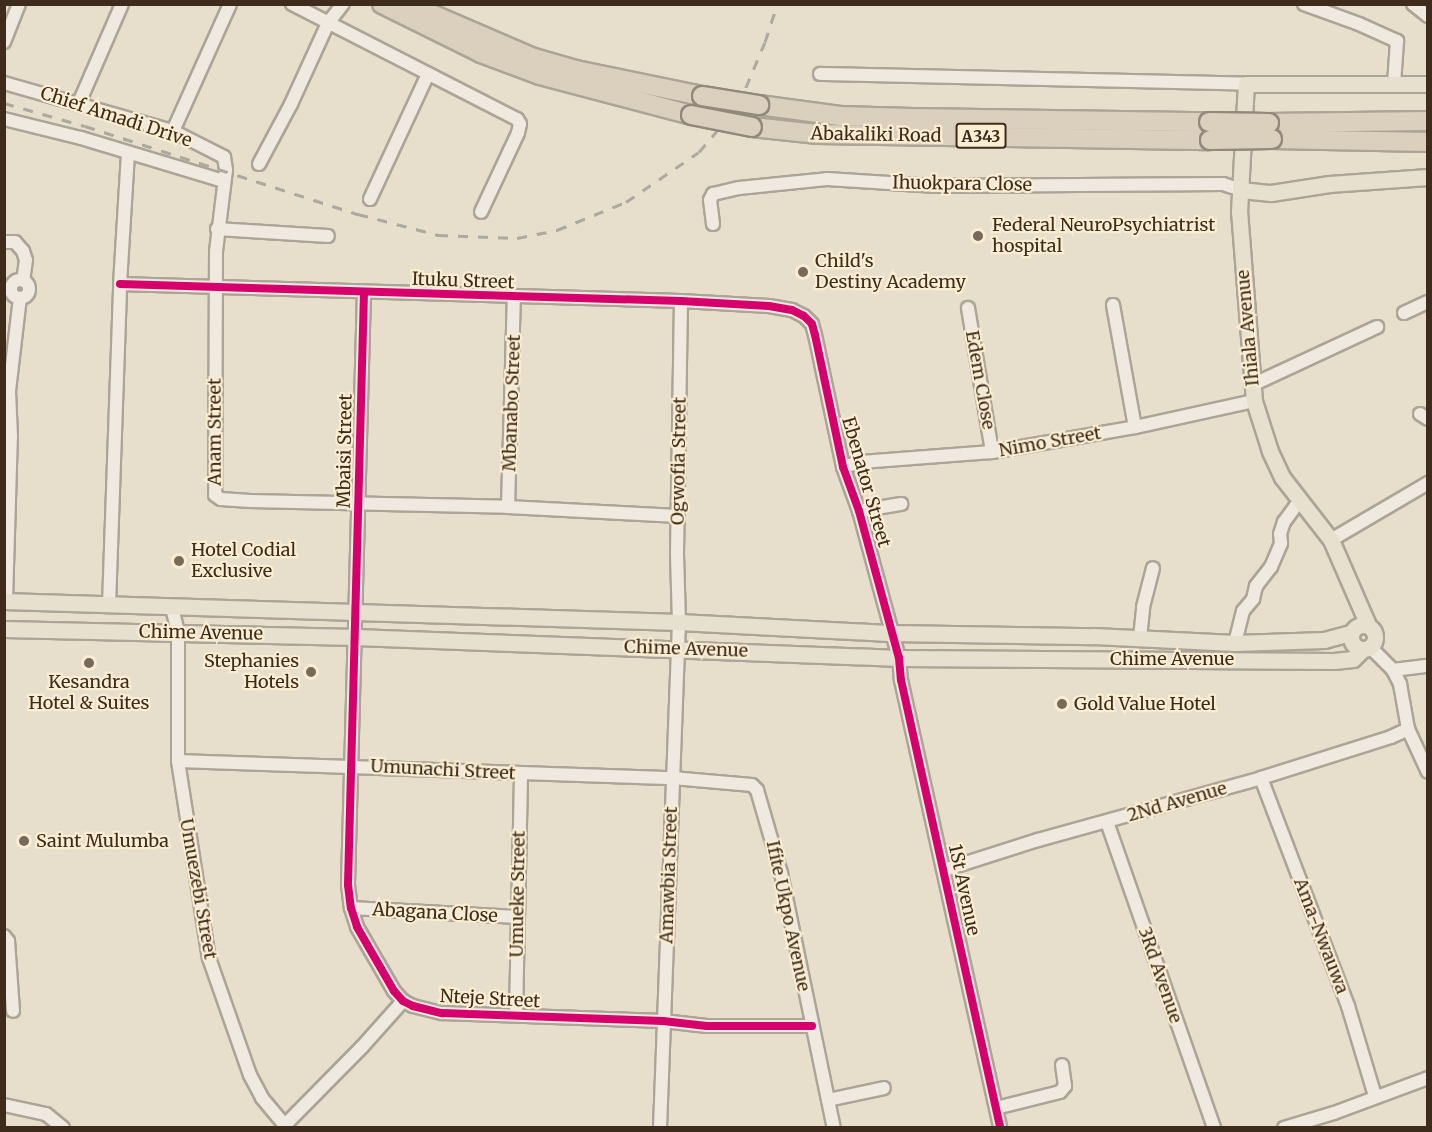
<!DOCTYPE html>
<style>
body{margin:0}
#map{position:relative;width:1432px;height:1132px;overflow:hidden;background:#e7dfcc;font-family:Merriweather,serif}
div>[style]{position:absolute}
.roads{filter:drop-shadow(2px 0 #aca496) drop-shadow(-2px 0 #aca496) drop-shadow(0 2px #aca496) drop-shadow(0 -2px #aca496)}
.minor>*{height:12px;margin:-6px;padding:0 6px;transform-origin:6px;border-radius:6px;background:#efe9df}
.minor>.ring{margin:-6px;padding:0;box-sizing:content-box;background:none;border:12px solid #efe9df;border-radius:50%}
.major>*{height:15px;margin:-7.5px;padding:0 7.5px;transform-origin:7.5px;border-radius:7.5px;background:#e7e0cf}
.major>.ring{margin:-7.5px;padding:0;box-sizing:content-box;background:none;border:15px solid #e7e0cf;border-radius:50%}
.highway>*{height:18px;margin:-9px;padding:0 9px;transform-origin:9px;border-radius:9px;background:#dbcfbd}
.rail>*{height:3px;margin-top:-1.5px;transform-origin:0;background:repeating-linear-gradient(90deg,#aea99f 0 10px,transparent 0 20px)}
.bridges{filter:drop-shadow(2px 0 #92897c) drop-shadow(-2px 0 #92897c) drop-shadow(0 2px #92897c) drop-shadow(0 -2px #92897c)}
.highway-bridge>*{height:18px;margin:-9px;padding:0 9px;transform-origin:9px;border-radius:9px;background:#dbcfbd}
.cycleway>*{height:8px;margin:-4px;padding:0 4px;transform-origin:4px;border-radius:4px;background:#d6006c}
.dots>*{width:16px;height:16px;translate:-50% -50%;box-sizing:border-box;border:3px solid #faedd1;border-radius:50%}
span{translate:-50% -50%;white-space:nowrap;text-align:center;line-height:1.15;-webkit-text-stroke:4.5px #faedd1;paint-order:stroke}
.shield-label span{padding:2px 4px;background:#faedd1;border:2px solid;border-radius:4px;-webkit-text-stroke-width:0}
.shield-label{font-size:16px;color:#3d2b1c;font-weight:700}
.street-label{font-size:18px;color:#3d2b1c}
.poi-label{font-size:18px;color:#3d2b1c}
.left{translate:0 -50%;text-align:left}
.right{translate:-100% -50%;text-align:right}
.frame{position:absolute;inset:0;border:6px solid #3d2b1c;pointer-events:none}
</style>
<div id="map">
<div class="roads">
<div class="minor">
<div style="left:292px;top:4px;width:253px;rotate:27.1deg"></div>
<div style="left:517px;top:119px;width:6px;rotate:59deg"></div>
<div style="left:520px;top:124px;width:9px;rotate:103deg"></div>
<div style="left:518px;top:133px;width:87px;rotate:115.1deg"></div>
<div style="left:1304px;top:4px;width:59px;rotate:20deg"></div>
<div style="left:1359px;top:24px;width:42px;rotate:24.1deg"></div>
<div style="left:1397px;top:41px;width:43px;rotate:94deg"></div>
<div style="left:1413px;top:4px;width:19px;rotate:39deg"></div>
<div style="left:4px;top:42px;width:41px;rotate:-68.5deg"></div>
<div style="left:820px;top:74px;width:426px;rotate:1.3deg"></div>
<div style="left:4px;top:83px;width:176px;rotate:15.9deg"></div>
<div style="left:173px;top:131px;width:57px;rotate:27deg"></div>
<div style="left:224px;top:157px;width:13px;rotate:81deg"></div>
<div style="left:226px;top:170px;width:82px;rotate:97deg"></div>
<div style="left:216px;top:251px;width:244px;rotate:90.2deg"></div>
<div style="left:215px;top:495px;width:7px;rotate:34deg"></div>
<div style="left:221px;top:499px;width:29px;rotate:4deg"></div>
<div style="left:250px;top:501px;width:258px;rotate:1.3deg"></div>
<div style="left:508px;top:507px;width:170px;rotate:3deg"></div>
<div style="left:79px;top:103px;width:108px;rotate:-66.5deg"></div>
<div style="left:4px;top:119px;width:79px;rotate:13.9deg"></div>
<div style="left:81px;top:138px;width:148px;rotate:16.8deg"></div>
<div style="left:173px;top:131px;width:139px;rotate:-65.8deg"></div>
<div style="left:259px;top:164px;width:68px;rotate:-61.9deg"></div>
<div style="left:291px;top:104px;width:89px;rotate:-65.4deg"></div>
<div style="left:328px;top:23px;width:24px;rotate:-52deg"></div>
<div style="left:370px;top:199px;width:138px;rotate:-65.1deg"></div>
<div style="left:713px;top:224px;width:24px;rotate:-97deg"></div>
<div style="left:710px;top:200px;width:7px;rotate:-63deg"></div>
<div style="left:713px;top:194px;width:27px;rotate:-13deg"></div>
<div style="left:739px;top:188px;width:88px;rotate:-5.8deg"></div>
<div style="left:827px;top:179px;width:109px;rotate:3.7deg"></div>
<div style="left:936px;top:186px;width:287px;rotate:-0.4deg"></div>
<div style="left:1223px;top:184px;width:19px;rotate:18deg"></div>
<div style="left:217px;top:229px;width:111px;rotate:3.6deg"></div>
<div style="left:4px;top:242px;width:11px"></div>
<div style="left:15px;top:242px;width:12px;rotate:48deg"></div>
<div style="left:23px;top:251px;width:9px;rotate:72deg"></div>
<div style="left:26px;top:260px;width:21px;rotate:98deg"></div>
<div class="ring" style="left:11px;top:280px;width:6px;height:6px"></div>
<div style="left:120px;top:284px;width:561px;rotate:1.74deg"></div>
<div style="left:681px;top:301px;width:88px;rotate:3.3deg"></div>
<div style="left:769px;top:306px;width:23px;rotate:10deg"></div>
<div style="left:792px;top:310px;width:13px;rotate:27deg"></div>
<div style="left:804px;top:316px;width:11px;rotate:45deg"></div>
<div style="left:812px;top:324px;width:11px;rotate:75deg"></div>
<div style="left:815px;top:335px;width:135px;rotate:78deg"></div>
<div style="left:843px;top:467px;width:47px;rotate:70deg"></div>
<div style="left:859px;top:511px;width:152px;rotate:74.8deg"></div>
<div style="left:899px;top:658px;width:22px;rotate:85deg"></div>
<div style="left:901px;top:680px;width:459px;rotate:77.5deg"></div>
<div style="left:364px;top:292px;width:593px;rotate:91.55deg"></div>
<div style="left:348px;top:885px;width:23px;rotate:83deg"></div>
<div style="left:351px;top:908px;width:20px;rotate:72deg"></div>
<div style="left:357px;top:927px;width:74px;rotate:60deg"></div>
<div style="left:394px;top:991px;width:13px;rotate:48deg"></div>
<div style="left:403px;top:1001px;width:11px;rotate:27deg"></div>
<div style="left:413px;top:1006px;width:30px;rotate:14deg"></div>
<div style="left:442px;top:1013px;width:221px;rotate:2.1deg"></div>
<div style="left:663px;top:1021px;width:44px;rotate:6.5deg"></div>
<div style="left:707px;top:1026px;width:105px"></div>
<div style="left:1113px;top:305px;width:124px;rotate:79.8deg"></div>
<div style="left:968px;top:308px;width:146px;rotate:80.5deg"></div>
<div style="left:1404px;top:313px;width:26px;rotate:-25deg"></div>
<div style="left:1252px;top:385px;width:138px;rotate:-24.9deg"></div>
<div style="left:1420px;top:414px;width:9px;rotate:32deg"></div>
<div style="left:843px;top:467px;width:19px;rotate:-16deg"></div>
<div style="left:861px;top:462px;width:131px;rotate:-4.4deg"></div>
<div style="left:992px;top:452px;width:145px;rotate:-9.9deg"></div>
<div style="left:1135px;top:427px;width:122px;rotate:-12.3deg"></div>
<div style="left:508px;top:507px;width:209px;rotate:-88.4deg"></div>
<div style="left:859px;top:511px;width:43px;rotate:-9.5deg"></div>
<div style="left:1331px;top:540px;width:113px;rotate:-30.4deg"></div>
<div style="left:6px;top:601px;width:164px;rotate:-88.3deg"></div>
<div style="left:11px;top:437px;width:46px;rotate:-92.5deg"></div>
<div style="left:9px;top:391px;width:94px;rotate:-83.3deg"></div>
<div style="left:109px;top:605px;width:321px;rotate:-88deg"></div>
<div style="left:120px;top:284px;width:131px;rotate:-86.5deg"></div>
<div style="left:172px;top:608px;width:25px;rotate:76deg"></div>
<div style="left:178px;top:632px;width:129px;rotate:90deg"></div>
<div style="left:178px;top:761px;width:199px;rotate:81.1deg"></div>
<div style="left:209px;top:958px;width:124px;rotate:70.7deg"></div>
<div style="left:250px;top:1075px;width:26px;rotate:62deg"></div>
<div style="left:262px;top:1098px;width:39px;rotate:50deg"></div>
<div style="left:1140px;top:638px;width:31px;rotate:-84deg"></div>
<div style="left:1143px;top:607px;width:40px;rotate:-75.6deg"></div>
<div style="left:1235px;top:643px;width:33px;rotate:-76deg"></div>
<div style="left:1243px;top:611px;width:16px;rotate:-50deg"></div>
<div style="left:1253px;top:599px;width:13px;rotate:-77deg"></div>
<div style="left:1256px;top:586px;width:24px;rotate:-52deg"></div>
<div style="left:1271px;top:567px;width:26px;rotate:-67deg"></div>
<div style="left:1281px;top:543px;width:9px;rotate:-96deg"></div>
<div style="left:1280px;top:534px;width:13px;rotate:-72deg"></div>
<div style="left:1284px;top:522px;width:26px;rotate:-54deg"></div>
<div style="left:1370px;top:647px;width:33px;rotate:45deg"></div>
<div style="left:1393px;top:670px;width:16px;rotate:63deg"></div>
<div style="left:1400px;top:684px;width:46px;rotate:79.9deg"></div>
<div style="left:1408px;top:729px;width:47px;rotate:65.1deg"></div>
<div style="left:1393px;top:670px;width:35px;rotate:-7deg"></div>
<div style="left:178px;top:761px;width:495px;rotate:2deg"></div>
<div style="left:673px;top:778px;width:79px;rotate:5.1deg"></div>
<div style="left:752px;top:785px;width:7px;rotate:45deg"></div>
<div style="left:757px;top:790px;width:86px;rotate:73.9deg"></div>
<div style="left:781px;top:873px;width:260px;rotate:78.3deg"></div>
<div style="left:1261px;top:778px;width:244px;rotate:69.1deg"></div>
<div style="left:1348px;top:1006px;width:94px;rotate:73.3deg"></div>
<div style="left:1107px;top:822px;width:324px;rotate:70.7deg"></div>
<div style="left:944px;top:870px;width:99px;rotate:-17.7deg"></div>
<div style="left:1038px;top:840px;width:231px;rotate:-15.5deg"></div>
<div style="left:1261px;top:778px;width:136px;rotate:-17.5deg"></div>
<div style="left:1391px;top:737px;width:19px;rotate:-25deg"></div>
<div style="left:351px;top:908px;width:167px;rotate:3.1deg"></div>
<div style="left:4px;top:936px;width:6px;rotate:51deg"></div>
<div style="left:8px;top:941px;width:70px;rotate:85.9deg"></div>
<div style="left:516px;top:1015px;width:241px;rotate:-88.8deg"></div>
<div style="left:828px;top:1100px;width:57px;rotate:-12.1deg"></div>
<div style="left:4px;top:1105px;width:43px;rotate:12.1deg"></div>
<div style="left:46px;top:1114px;width:22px;rotate:39deg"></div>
<div style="left:996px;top:1108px;width:66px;rotate:-14deg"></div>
<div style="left:1060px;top:1092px;width:8px;rotate:-50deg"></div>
<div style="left:1065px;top:1086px;width:21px;rotate:-98deg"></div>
<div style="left:284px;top:1126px;width:111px;rotate:-45.4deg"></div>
<div style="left:362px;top:1047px;width:62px;rotate:-48.3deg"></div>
<div style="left:660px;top:1128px;width:506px;rotate:-87.85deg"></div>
<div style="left:679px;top:622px;width:68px;rotate:-91.7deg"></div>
<div style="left:677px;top:554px;width:253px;rotate:-89.1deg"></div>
<div style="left:1284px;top:1128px;width:52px;rotate:-16.7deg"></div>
<div style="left:1334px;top:1113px;width:100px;rotate:-20.4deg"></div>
</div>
<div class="major">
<div style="left:1241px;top:190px;width:30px;rotate:6deg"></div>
<div style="left:1271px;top:193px;width:59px;rotate:-8.8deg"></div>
<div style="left:1329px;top:184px;width:99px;rotate:-4deg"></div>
<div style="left:4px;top:601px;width:675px;rotate:1.78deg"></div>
<div style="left:679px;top:622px;width:213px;rotate:3deg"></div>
<div style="left:892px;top:633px;width:202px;rotate:0.9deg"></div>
<div style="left:1094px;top:636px;width:141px;rotate:2.8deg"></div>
<div style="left:1235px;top:643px;width:89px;rotate:-1.9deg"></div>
<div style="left:1324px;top:640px;width:28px;rotate:-15deg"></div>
<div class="ring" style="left:1351px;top:625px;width:9px;height:9px"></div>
<div style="left:1368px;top:625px;width:93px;rotate:-113.5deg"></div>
<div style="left:1331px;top:540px;width:80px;rotate:-127.9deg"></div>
<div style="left:1282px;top:477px;width:29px;rotate:-115deg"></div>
<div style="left:1270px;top:451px;width:52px;rotate:-107.7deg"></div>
<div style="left:1254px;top:401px;width:190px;rotate:-94.5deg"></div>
<div style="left:1239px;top:212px;width:128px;rotate:-86.9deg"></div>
<div style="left:1246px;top:84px;width:182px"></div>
<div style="left:4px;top:629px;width:352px;rotate:1.3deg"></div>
<div style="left:356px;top:637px;width:543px;rotate:2.21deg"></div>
<div style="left:899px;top:658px;width:435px;rotate:0.4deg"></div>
<div style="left:1334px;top:661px;width:19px;rotate:-6deg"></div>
<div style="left:1353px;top:659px;width:14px;rotate:-45deg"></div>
</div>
<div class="highway">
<div style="left:382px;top:4px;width:110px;rotate:26.3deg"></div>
<div style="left:481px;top:53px;width:63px;rotate:20.4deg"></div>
<div style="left:540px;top:75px;width:156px;rotate:14.8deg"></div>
<div style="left:413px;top:6px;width:132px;rotate:23.3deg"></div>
<div style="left:534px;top:58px;width:44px;rotate:15.9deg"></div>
<div style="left:576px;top:70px;width:129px;rotate:11.7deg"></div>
<div style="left:759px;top:105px;width:82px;rotate:7.7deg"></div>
<div style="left:840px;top:116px;width:72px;rotate:1.6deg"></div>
<div style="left:912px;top:118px;width:297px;rotate:0.8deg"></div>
<div style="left:1269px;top:123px;width:159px;rotate:-0.7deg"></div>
<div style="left:752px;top:127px;width:66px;rotate:6.1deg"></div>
<div style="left:818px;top:134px;width:392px;rotate:0.9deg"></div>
<div style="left:1272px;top:139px;width:156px;rotate:1.1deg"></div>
</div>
</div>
<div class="rail">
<div style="left:4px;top:103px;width:84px;rotate:15.9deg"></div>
<div style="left:85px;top:126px;width:287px;rotate:17.9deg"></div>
<div style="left:358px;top:214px;width:83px;rotate:14.7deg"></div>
<div style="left:438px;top:235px;width:79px;rotate:2.2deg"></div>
<div style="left:517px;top:238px;width:41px;rotate:-11.3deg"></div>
<div style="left:557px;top:230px;width:74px;rotate:-22.1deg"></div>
<div style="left:626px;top:202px;width:88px;rotate:-34.4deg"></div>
<div style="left:699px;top:152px;width:60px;rotate:-49.7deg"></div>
<div style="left:738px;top:106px;width:69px;rotate:-67.1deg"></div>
<div style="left:765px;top:42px;width:40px;rotate:-72deg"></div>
</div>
<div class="bridges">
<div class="highway-bridge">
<div style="left:702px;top:96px;width:58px;rotate:9deg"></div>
<div style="left:691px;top:115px;width:62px;rotate:11.1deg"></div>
<div style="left:1209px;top:122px;width:60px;rotate:1deg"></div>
<div style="left:1210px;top:140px;width:62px;rotate:-0.9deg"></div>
</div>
</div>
<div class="cycleway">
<div style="left:120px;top:284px;width:561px;rotate:1.74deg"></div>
<div style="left:681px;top:301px;width:88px;rotate:3.3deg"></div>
<div style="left:769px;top:306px;width:23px;rotate:10deg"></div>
<div style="left:792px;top:310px;width:13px;rotate:27deg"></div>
<div style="left:804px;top:316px;width:11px;rotate:45deg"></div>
<div style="left:812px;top:324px;width:11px;rotate:75deg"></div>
<div style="left:815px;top:335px;width:135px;rotate:78deg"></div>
<div style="left:843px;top:467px;width:47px;rotate:70deg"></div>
<div style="left:859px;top:511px;width:152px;rotate:74.8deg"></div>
<div style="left:899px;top:658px;width:22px;rotate:85deg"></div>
<div style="left:901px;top:680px;width:459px;rotate:77.5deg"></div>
<div style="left:364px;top:292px;width:593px;rotate:91.55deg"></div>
<div style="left:348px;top:885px;width:23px;rotate:83deg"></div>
<div style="left:351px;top:908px;width:20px;rotate:72deg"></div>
<div style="left:357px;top:927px;width:74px;rotate:60deg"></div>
<div style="left:394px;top:991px;width:13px;rotate:48deg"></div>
<div style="left:403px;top:1001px;width:11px;rotate:27deg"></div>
<div style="left:413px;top:1006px;width:30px;rotate:14deg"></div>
<div style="left:442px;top:1013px;width:221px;rotate:2.1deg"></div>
<div style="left:663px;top:1021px;width:44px;rotate:6.5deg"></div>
<div style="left:707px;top:1026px;width:105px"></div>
</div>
<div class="dots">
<div style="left:978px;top:236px;background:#786a5a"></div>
<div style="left:803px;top:272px;background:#786a5a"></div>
<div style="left:179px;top:561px;background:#786a5a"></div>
<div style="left:89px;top:663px;background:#786a5a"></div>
<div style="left:311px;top:672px;background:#786a5a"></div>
<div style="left:1062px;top:704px;background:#786a5a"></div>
<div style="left:24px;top:841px;background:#786a5a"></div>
</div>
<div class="shield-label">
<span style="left:981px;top:136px">A343</span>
</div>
<div class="street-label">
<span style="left:116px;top:117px;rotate:18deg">Chief Amadi Drive</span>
<span style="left:876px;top:135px;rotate:1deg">Abakaliki Road</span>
<span style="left:962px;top:184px;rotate:1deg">Ihuokpara Close</span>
<span style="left:463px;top:281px;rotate:2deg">Ituku Street</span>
<span style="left:1248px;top:328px;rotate:-95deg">Ihiala Avenue</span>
<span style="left:980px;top:380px;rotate:80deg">Edem Close</span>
<span style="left:512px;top:403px;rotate:-88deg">Mbanabo Street</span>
<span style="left:215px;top:432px;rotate:-90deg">Anam Street</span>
<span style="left:1050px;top:442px;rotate:-10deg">Nimo Street</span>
<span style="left:345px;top:451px;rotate:-89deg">Mbaisi Street</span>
<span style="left:679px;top:461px;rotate:-89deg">Ogwofia Street</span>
<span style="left:866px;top:482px;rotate:74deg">Ebenator Street</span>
<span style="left:201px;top:633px;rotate:1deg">Chime Avenue</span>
<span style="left:686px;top:649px;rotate:2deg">Chime Avenue</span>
<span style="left:1172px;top:659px">Chime Avenue</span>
<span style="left:443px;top:770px;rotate:3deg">Umunachi Street</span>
<span style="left:1177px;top:802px;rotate:-16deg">2Nd Avenue</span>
<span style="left:669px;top:875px;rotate:-88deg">Amawbia Street</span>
<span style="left:198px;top:889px;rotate:80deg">Umuezebi Street</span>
<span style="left:964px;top:890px;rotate:78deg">1St Avenue</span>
<span style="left:518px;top:894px;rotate:-89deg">Umueke Street</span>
<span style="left:435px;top:913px;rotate:3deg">Abagana Close</span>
<span style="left:788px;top:916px;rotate:78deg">Ifite Ukpo Avenue</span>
<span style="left:1321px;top:936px;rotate:69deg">Ama-Nwauwa</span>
<span style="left:1160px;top:975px;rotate:71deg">3Rd Avenue</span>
<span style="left:490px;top:999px;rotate:3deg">Nteje Street</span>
</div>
<div class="poi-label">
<span class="left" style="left:992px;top:236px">Federal NeuroPsychiatrist<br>hospital</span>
<span class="left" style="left:815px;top:272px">Child's<br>Destiny Academy</span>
<span class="left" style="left:191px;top:561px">Hotel Codial<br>Exclusive</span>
<span class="right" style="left:299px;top:672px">Stephanies<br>Hotels</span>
<span style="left:89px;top:693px">Kesandra<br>Hotel &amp; Suites</span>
<span class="left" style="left:1074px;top:704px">Gold Value Hotel</span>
<span class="left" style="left:36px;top:841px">Saint Mulumba</span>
</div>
<div class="frame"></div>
</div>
